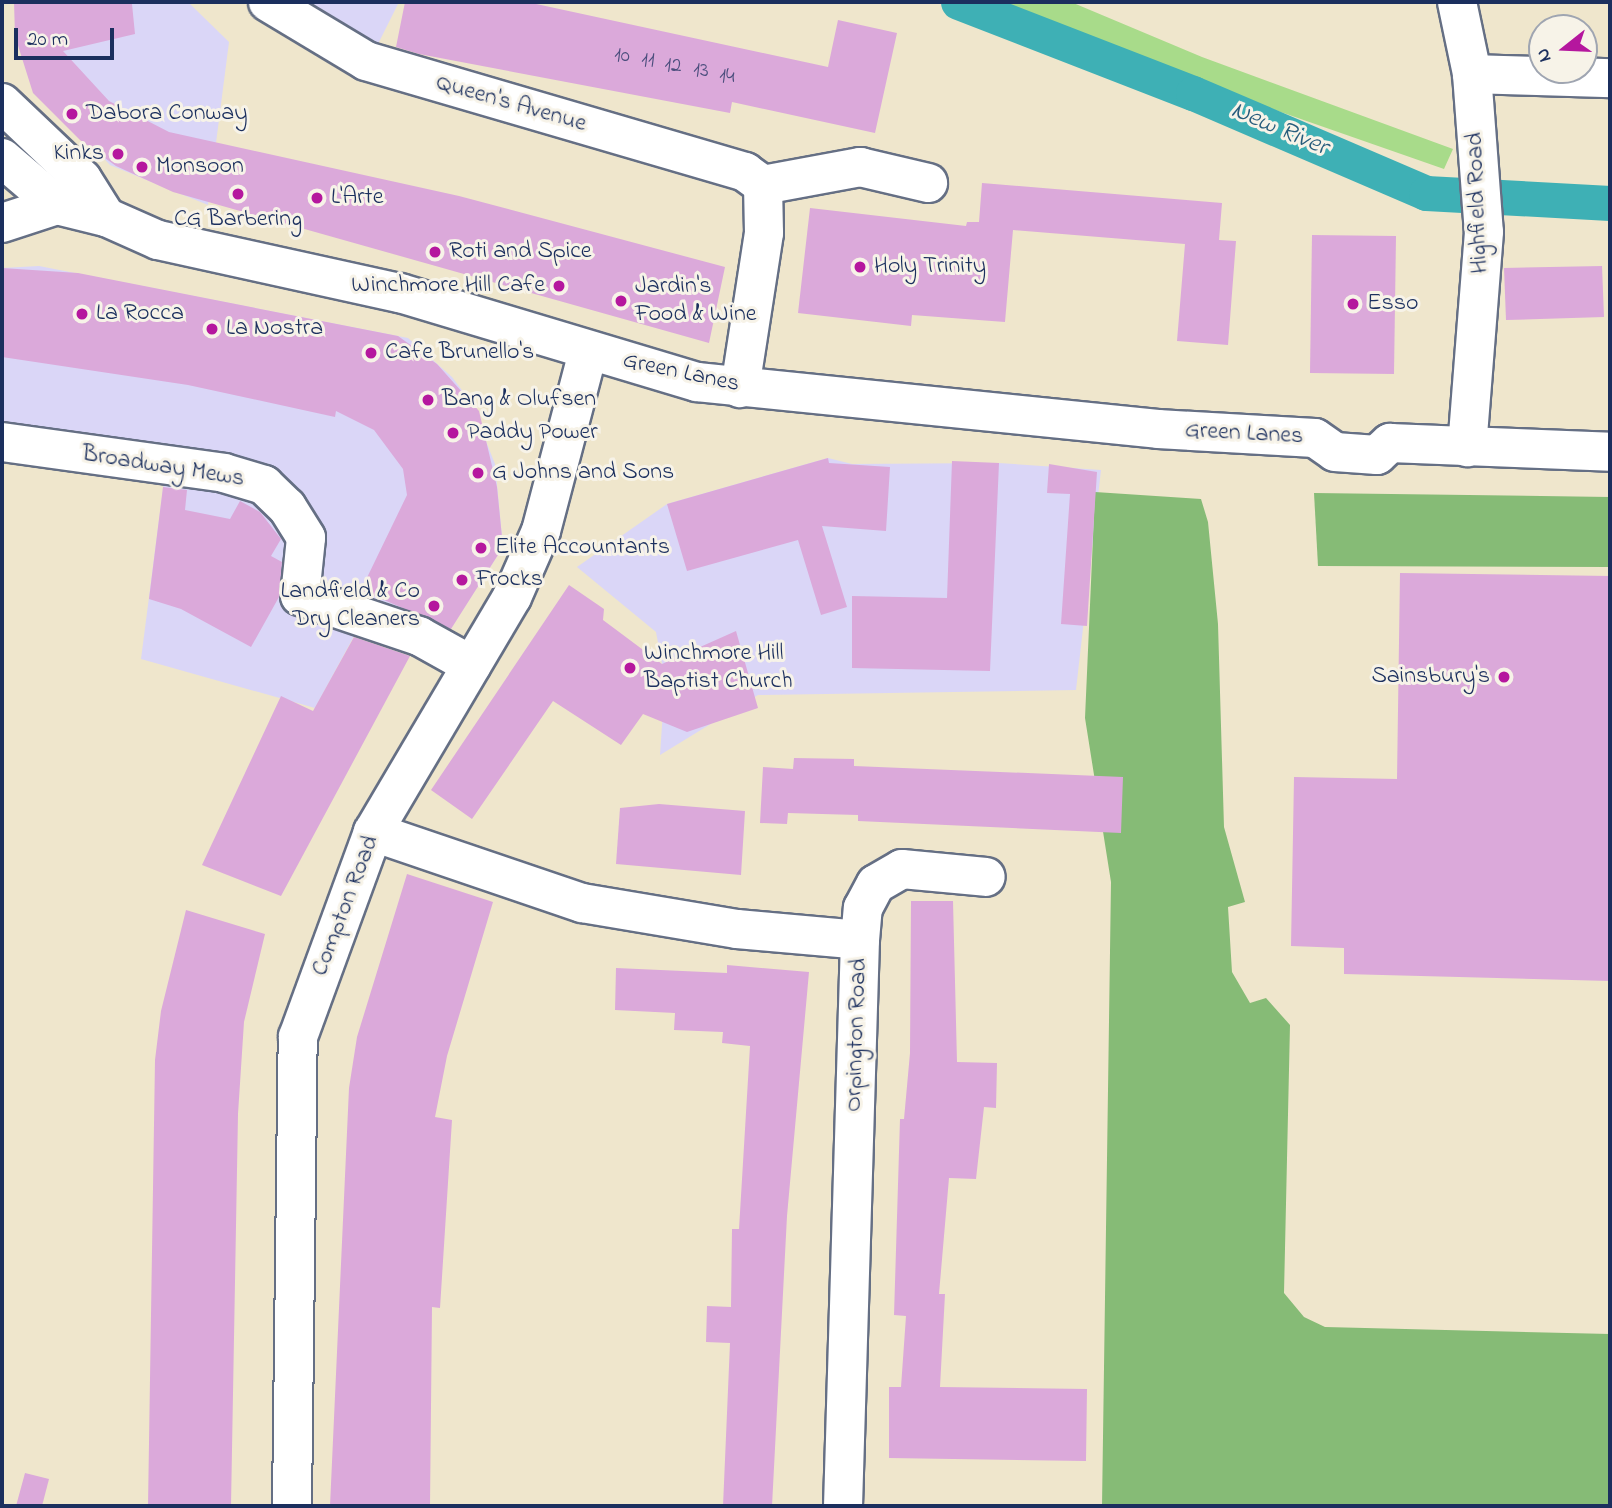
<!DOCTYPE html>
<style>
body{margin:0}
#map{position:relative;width:1612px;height:1508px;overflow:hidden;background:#efe6cc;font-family:"Indie Flower",sans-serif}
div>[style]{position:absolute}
.built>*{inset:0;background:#dad6f7}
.green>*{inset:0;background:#a8db8a}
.forest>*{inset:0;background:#86bb76}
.canal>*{height:35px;margin:-17.5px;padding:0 17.5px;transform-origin:17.5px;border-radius:17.5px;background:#3eb0b5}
.building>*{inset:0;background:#dba9da}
.roads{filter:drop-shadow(2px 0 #656f84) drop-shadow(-2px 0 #656f84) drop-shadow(0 2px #656f84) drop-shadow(0 -2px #656f84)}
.minor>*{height:38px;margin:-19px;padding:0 19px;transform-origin:19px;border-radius:19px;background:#fff}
.major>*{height:38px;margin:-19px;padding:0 19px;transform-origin:19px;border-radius:19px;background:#fff}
.dots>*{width:19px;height:19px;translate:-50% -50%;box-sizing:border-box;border:4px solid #f7f3e8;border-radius:50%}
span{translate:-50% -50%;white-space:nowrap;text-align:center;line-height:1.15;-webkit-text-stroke:6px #f7f3e8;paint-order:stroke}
.number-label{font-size:21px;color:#4b4e7d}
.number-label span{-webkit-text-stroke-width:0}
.street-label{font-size:24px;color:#1b2f5e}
.poi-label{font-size:24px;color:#1b2f5e}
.left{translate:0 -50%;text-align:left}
.right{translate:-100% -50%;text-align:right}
.water-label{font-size:26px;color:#275c7c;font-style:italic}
.frame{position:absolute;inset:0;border:4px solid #1b2f5e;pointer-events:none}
.north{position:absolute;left:1528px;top:14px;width:70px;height:70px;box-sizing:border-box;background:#f7f3e8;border:2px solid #9fa5b1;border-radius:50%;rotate:252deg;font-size:19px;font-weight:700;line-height:28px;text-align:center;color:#1b2f5e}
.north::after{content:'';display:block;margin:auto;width:24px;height:32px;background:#b5179e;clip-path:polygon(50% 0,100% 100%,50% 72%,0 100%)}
.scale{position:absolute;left:14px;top:28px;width:100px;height:32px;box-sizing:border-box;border:4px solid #1b2f5e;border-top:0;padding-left:9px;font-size:21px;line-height:24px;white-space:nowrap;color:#1b2f5e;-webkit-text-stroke:5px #f7f3e8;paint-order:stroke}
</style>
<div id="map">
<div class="built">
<div style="clip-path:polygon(15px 2px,188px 2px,229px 42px,208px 205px,110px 165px,29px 79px,15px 30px)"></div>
<div style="clip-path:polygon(304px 2px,399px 2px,378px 44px)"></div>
<div style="clip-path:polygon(39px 266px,408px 338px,452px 377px,470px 401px,495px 464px,503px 547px,430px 661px,360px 625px,315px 708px,141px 659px,166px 466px,2px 430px,2px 268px)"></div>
<div style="clip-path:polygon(828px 458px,852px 464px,999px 463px,1101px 470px,1076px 690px,758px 695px,660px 755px,665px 680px,656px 632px,577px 567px,667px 504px)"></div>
</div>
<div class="green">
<div style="clip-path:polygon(1001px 2px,1071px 2px,1202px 57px,1453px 149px,1444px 169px,1132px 60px)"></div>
</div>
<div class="forest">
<div style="clip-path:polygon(1095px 492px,1201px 499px,1208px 522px,1218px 624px,1224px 827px,1245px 902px,1228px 907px,1232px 972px,1250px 1003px,1266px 998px,1290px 1025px,1284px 1293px,1304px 1317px,1325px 1327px,1610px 1334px,1610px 1506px,1102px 1506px,1111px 882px,1085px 718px)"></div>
<div style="clip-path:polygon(1314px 493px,1610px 497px,1610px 567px,1318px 566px)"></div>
</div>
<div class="canal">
<div style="left:958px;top:2px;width:252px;rotate:21.2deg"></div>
<div style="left:1193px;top:93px;width:254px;rotate:23.2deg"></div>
<div style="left:1426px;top:193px;width:184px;rotate:3.1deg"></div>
</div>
<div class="building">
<div style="clip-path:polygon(14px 2px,132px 4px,135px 34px,63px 51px,109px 101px,169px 132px,459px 196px,725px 267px,709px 343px,173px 192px,116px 166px,80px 140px,33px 93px,15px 36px)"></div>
<div style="clip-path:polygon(405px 2px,527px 2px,828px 67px,838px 20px,897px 33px,875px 133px,732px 102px,730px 113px,419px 54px,396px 47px)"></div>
<div style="clip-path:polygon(982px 183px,1222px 203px,1219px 240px,1236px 241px,1228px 345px,1177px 341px,1185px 244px,1013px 230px,1005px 322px,912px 315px,911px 326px,798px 313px,810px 208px,966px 226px,967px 222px,979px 222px)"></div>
<div style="clip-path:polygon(1312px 235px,1396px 236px,1394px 374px,1310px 373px)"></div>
<div style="clip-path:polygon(1602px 266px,1604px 317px,1506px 320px,1504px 268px)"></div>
<div style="clip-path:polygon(2px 268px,78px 273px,398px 336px,437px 364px,479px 411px,497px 487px,503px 547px,451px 629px,361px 590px,407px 495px,403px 469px,374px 430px,336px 411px,335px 417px,188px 385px,2px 357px)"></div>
<div style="clip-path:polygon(828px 458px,829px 463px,890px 467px,886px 531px,822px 526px,847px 607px,821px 615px,798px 540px,687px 571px,667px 504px)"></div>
<div style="clip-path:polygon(952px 461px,999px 463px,990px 671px,852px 668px,852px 596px,947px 598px)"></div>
<div style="clip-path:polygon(1049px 464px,1097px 472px,1087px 626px,1061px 624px,1070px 494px,1047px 493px)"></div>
<div style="clip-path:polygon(163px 487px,187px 490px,185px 510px,230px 519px,240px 501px,260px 512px,281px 539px,271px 556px,282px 562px,279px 597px,251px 647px,181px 609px,149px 599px)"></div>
<div style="clip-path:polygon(1400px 573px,1610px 576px,1610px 981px,1344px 974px,1344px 948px,1291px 946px,1294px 777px,1397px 779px)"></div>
<div style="clip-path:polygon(569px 585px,604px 609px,603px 620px,662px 664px,736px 631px,758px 708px,687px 732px,643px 714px,621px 745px,553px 701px,472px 819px,431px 790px)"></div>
<div style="clip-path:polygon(354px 637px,410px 656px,281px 896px,202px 865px,281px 696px,313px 711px)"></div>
<div style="clip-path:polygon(794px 758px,854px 759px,854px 766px,1123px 777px,1121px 833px,858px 821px,858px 815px,822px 814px,788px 813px,787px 824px,760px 823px,763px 767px,793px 769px)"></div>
<div style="clip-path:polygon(659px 804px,745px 811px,741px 875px,616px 864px,620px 808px)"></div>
<div style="clip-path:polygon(407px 874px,493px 902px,447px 1056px,435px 1117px,452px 1120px,440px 1308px,432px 1307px,430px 1506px,330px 1506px,349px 1088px,357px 1037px)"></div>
<div style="clip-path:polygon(911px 901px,953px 901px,957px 1062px,997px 1063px,996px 1108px,984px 1107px,976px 1179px,949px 1178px,939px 1294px,945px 1294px,940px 1387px,1087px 1389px,1086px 1461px,889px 1458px,889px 1387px,901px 1387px,906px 1316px,894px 1315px,900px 1119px,904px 1119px,910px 1053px)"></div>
<div style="clip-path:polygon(186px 910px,265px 934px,244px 1022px,238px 1114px,231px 1506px,148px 1506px,155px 1060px,161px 1011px)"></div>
<div style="clip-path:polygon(727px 965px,809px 972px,787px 1216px,772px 1506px,723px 1506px,730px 1343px,706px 1342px,707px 1306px,731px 1307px,732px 1229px,739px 1229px,750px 1046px,722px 1043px,723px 1032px,674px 1030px,675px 1013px,615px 1010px,616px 968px,727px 973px)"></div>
<div style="clip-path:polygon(25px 1473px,49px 1479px,42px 1506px,16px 1506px)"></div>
</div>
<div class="roads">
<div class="minor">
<div style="left:268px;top:2px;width:114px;rotate:31deg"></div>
<div style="left:366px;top:61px;width:395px;rotate:16.3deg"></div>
<div style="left:745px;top:172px;width:22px;rotate:36deg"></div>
<div style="left:763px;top:185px;width:48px;rotate:88.8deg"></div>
<div style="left:764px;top:233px;width:157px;rotate:98.8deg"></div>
<div style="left:1457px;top:2px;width:74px;rotate:78.2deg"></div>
<div style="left:1472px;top:74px;width:158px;rotate:85.7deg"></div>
<div style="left:1484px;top:232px;width:216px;rotate:94.5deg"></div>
<div style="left:1472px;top:74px;width:138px;rotate:1.7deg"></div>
<div style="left:763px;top:185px;width:99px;rotate:-10.5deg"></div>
<div style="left:860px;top:167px;width:70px;rotate:13.2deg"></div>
<div style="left:2px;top:223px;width:58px;rotate:-18.1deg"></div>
<div style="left:2px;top:442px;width:224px;rotate:7.9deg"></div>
<div style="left:224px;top:473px;width:42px;rotate:16.7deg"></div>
<div style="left:264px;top:485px;width:32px;rotate:44deg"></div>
<div style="left:287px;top:507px;width:36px;rotate:58deg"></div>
<div style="left:306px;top:538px;width:58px;rotate:95.9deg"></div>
<div style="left:300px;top:596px;width:126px;rotate:18.6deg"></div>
<div style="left:419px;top:636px;width:60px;rotate:29.1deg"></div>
<div style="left:373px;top:832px;width:221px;rotate:18.8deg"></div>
<div style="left:582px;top:903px;width:157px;rotate:9.5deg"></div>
<div style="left:737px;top:929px;width:123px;rotate:5.1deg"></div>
<div style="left:860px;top:940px;width:566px;rotate:91.72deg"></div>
<div style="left:860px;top:940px;width:32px;rotate:-85deg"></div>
<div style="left:863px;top:908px;width:27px;rotate:-62deg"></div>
<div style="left:876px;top:884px;width:30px;rotate:-30deg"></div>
<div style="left:902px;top:869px;width:84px;rotate:5.4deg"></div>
<div style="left:292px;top:1506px;width:469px;rotate:-89.3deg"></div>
<div style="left:298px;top:1037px;width:218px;rotate:-69.9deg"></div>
<div style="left:373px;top:832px;width:273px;rotate:-59.4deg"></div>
<div style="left:512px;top:597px;width:72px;rotate:-66.3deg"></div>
<div style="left:541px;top:531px;width:185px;rotate:-75.3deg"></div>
</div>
<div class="major">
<div style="left:2px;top:103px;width:110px;rotate:43.5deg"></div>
<div style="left:82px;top:179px;width:45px;rotate:57.7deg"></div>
<div style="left:2px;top:158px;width:72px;rotate:40.5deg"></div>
<div style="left:57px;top:205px;width:50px;rotate:13.8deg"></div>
<div style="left:106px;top:217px;width:57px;rotate:23.9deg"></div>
<div style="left:158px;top:240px;width:248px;rotate:12.4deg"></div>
<div style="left:400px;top:293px;width:310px;rotate:16.7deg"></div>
<div style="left:697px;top:382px;width:463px;rotate:5.8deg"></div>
<div style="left:1158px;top:429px;width:157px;rotate:3.3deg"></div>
<div style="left:1315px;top:438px;width:24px;rotate:35deg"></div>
<div style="left:1335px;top:452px;width:42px;rotate:4.1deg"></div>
<div style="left:1377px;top:455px;width:18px;rotate:-43deg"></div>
<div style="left:1390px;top:443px;width:220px;rotate:2.3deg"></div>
</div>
</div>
<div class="dots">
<div style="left:72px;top:114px;background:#b5179e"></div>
<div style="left:118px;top:154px;background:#b5179e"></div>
<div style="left:142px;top:167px;background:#b5179e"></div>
<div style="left:238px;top:194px;background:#b5179e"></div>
<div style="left:317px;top:198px;background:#b5179e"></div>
<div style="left:435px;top:252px;background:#b5179e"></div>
<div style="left:860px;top:267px;background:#b5179e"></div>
<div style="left:559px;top:286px;background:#b5179e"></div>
<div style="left:621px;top:301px;background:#b5179e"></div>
<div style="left:1353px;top:304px;background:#b5179e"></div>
<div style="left:82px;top:314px;background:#b5179e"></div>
<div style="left:212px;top:329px;background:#b5179e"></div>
<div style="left:371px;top:353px;background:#b5179e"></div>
<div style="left:428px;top:400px;background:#b5179e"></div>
<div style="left:453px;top:433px;background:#b5179e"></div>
<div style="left:478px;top:473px;background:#b5179e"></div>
<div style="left:481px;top:548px;background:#b5179e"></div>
<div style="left:462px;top:580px;background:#b5179e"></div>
<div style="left:434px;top:606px;background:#b5179e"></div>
<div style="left:630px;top:668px;background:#b5179e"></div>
<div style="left:1504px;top:677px;background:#b5179e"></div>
</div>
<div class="number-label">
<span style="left:622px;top:56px">10</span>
<span style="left:648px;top:61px">11</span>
<span style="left:673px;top:66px">12</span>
<span style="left:701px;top:71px">13</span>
<span style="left:727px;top:77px">14</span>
</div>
<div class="street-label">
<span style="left:511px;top:104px;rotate:16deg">Queen's Avenue</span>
<span style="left:1478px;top:203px;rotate:-92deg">Highfield Road</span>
<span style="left:681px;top:373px;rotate:12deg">Green Lanes</span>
<span style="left:1244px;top:434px;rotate:3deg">Green Lanes</span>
<span style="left:163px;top:467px;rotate:9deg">Broadway Mews</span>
<span style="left:346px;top:906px;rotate:-69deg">Compton Road</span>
<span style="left:857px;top:1035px;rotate:-88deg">Orpington Road</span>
</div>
<div class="poi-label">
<span class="left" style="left:86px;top:114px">Dabora Conway</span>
<span class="right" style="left:104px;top:154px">Kinks</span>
<span class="left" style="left:156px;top:167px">Monsoon</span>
<span class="left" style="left:331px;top:198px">L'Arte</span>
<span style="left:238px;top:220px">CG Barbering</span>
<span class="left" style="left:449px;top:252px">Roti and Spice</span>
<span class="left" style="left:874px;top:267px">Holy Trinity</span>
<span class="right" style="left:545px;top:286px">Winchmore Hill Cafe</span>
<span class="left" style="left:635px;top:301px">Jardin's<br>Food &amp; Wine</span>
<span class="left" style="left:1367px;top:304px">Esso</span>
<span class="left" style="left:96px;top:314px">La Rocca</span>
<span class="left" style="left:226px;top:329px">La Nostra</span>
<span class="left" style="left:385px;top:353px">Cafe Brunello's</span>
<span class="left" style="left:442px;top:400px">Bang &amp; Olufsen</span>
<span class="left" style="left:467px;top:433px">Paddy Power</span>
<span class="left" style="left:492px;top:473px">G Johns and Sons</span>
<span class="left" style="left:495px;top:548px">Elite Accountants</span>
<span class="left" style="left:476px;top:580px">Frocks</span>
<span class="right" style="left:420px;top:606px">Landfield &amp; Co<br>Dry Cleaners</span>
<span class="left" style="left:644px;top:668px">Winchmore Hill<br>Baptist Church</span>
<span class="right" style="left:1490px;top:677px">Sainsbury's</span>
</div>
<div class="water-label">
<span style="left:1279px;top:130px;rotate:23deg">New River</span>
</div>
<div class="frame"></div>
<div class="north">N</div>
<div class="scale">20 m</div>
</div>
